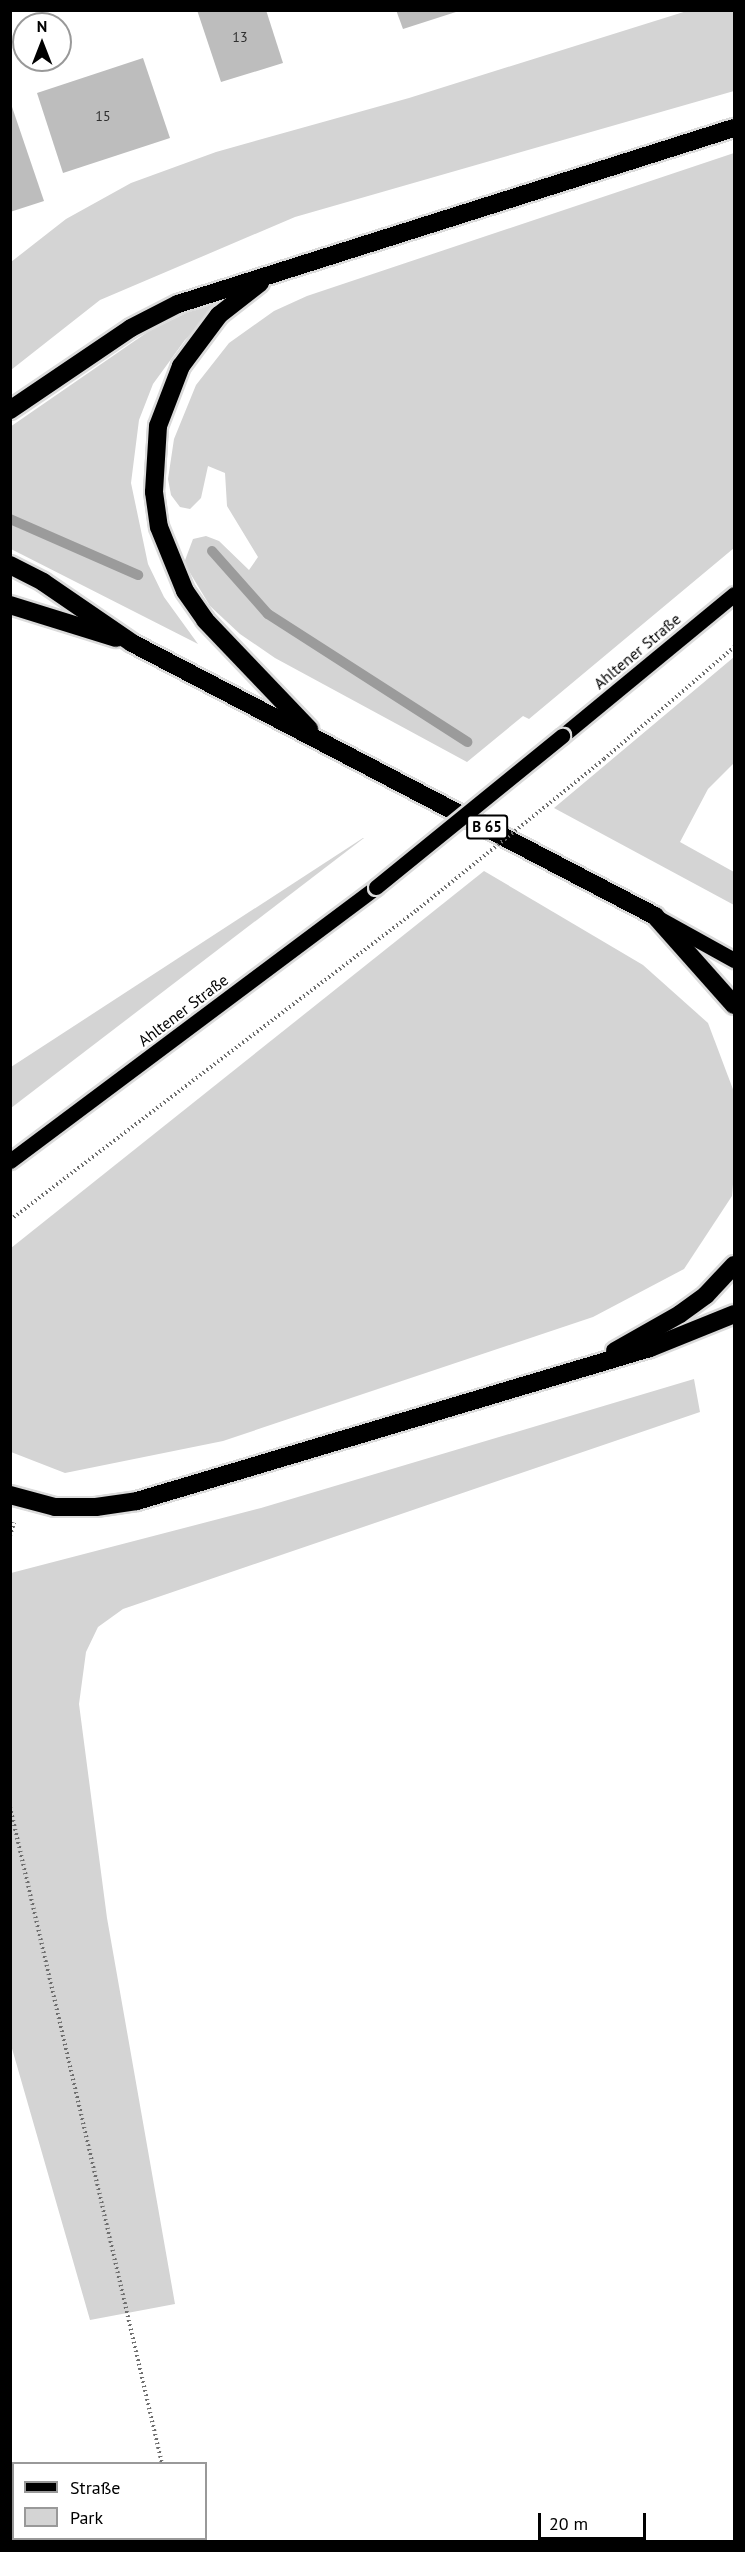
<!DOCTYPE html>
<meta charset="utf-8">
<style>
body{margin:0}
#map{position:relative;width:745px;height:2552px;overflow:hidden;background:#fff;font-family:"PT Sans",sans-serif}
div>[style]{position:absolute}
.green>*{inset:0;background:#d4d4d4}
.stream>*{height:10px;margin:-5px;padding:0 5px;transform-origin:5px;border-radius:5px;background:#9b9b9b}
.building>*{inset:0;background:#bdbdbd}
.path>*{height:4px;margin-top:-2px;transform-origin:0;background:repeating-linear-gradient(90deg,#6f6f6f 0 1.5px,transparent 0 4.5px)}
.roads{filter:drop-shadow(2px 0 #dbdbdb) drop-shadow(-2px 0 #dbdbdb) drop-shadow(0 2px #dbdbdb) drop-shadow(0 -2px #dbdbdb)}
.major>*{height:15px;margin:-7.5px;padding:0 7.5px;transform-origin:7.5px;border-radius:7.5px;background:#000}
.highway>*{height:18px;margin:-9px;padding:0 9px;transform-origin:9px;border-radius:9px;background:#000}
.path-bridge>*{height:4px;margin-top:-2px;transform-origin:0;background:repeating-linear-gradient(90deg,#6f6f6f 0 1.5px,transparent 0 4.5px)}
.bridges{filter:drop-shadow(2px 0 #dbdbdb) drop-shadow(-2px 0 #dbdbdb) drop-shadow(0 2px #dbdbdb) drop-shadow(0 -2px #dbdbdb)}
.major-bridge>*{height:15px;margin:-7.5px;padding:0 7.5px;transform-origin:7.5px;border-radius:7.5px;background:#000}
span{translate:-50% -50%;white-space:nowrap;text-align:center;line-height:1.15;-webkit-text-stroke:4.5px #fff;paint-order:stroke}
.number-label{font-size:14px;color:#2f2f2f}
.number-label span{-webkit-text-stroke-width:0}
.shield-label span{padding:2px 4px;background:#fff;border:2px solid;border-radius:4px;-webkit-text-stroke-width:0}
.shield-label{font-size:15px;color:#000;font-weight:700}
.street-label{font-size:16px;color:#000}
.frame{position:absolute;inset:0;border:12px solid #000;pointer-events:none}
.legend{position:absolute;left:12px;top:2462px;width:195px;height:78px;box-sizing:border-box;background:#fff;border:2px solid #999;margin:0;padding:8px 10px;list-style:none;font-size:18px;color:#000}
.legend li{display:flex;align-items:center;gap:12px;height:30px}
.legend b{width:30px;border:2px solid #999}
.north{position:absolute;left:12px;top:12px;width:60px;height:60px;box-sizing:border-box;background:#fff;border:2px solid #999;border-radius:50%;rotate:0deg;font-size:16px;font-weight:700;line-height:24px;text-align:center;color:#000}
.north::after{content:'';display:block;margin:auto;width:21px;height:27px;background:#000;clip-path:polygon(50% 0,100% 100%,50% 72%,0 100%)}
.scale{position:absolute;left:538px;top:2513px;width:108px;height:27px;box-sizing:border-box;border:3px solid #000;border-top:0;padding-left:8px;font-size:18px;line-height:21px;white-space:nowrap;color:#000;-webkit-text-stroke:4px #fff;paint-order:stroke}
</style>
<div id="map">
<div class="green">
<div style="clip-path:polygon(690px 10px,734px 11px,734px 91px,295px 217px,100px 300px,11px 370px,11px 262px,66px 219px,131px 183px,216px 152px,409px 98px)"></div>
<div style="clip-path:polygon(734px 153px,734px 548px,529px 719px,523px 716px,467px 762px,275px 658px,240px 634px,210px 606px,184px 563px,193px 539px,206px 536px,219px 541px,249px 570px,258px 557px,227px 506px,225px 473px,208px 466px,201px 498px,190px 509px,180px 507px,171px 495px,168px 479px,174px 439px,196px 385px,229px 343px,274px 311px,307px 296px)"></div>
<div style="clip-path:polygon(217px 298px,226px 298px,226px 303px,185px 340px,153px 384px,139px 420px,131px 483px,148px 564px,164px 597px,198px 644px,11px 549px,10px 427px,149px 331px)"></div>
<div style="clip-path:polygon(734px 657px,734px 763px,708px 789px,680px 842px,734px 872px,734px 905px,554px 808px)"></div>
<div style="clip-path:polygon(363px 838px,364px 838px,11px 1108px,11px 1067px)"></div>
<div style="clip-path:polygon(484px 871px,643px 965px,708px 1023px,734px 1092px,734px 1172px,732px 1196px,684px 1269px,593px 1317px,223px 1441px,65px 1473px,11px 1452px,11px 1248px)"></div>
<div style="clip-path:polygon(694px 1379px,700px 1412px,123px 1609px,98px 1627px,86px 1652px,79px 1704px,107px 1918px,175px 2304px,90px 2320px,11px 2045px,11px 1573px,261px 1508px)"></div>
</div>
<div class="stream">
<div style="left:10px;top:519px;width:140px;rotate:23.6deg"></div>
<div style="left:212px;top:551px;width:84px;rotate:48.4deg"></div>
<div style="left:268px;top:614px;width:237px;rotate:32.7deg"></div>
</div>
<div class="building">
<div style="clip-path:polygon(197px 10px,266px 10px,283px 63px,221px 82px)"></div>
<div style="clip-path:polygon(396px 10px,459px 10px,459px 11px,403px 29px)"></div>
<div style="clip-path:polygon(143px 58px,170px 138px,63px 173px,37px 93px)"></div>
<div style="clip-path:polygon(10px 101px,44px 201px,10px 212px)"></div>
</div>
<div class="path">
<div style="left:604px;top:759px;width:172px;rotate:-40.7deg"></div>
<div style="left:10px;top:1220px;width:512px;rotate:-37.3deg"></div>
<div style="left:10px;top:1536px;width:14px;rotate:-73deg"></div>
<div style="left:10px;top:1807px;width:674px;rotate:76.97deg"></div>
<div style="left:175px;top:2538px;width:4px;rotate:90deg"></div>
</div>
<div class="roads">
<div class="major">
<div style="left:562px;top:736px;width:223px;rotate:-39.5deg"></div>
<div style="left:660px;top:919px;width:85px;rotate:29deg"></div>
<div style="left:10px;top:1161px;width:457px;rotate:-36.8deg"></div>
</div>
<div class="highway">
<div style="left:260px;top:283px;width:52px;rotate:142deg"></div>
<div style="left:219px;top:315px;width:64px;rotate:126.7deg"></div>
<div style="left:181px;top:366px;width:64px;rotate:111deg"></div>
<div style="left:158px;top:426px;width:66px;rotate:93.5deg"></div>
<div style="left:154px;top:492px;width:35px;rotate:82deg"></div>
<div style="left:159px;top:527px;width:69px;rotate:67.9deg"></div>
<div style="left:185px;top:591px;width:35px;rotate:55deg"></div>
<div style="left:205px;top:620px;width:151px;rotate:46.3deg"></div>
<div style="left:10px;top:410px;width:146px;rotate:-34.1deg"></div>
<div style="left:131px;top:328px;width:53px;rotate:-27.1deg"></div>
<div style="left:178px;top:304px;width:583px;rotate:-17.57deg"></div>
<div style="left:10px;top:565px;width:37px;rotate:27deg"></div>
<div style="left:43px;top:582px;width:108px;rotate:34.4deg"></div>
<div style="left:132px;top:643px;width:590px;rotate:27.56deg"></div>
<div style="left:655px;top:916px;width:119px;rotate:48.4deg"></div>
<div style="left:10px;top:605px;width:111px;rotate:17.3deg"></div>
<div style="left:615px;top:1351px;width:75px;rotate:-29.6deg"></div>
<div style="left:680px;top:1314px;width:32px;rotate:-36deg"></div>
<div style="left:706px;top:1295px;width:41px;rotate:-47deg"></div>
<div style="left:10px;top:1495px;width:47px;rotate:14.9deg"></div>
<div style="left:55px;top:1507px;width:41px"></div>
<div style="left:96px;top:1507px;width:41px;rotate:-8.3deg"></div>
<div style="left:137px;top:1501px;width:535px;rotate:-16.61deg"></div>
<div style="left:650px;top:1348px;width:91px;rotate:-22deg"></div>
</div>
</div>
<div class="path-bridge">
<div style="left:417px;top:910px;width:240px;rotate:-38.9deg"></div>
</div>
<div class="bridges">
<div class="major-bridge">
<div style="left:376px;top:887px;width:240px;rotate:-39.1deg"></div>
</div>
</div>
<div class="number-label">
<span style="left:240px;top:37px">13</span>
<span style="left:103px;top:116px">15</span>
</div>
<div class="shield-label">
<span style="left:487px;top:827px">B 65</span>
</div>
<div class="street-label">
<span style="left:637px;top:651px;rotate:-40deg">Ahltener Straße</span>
<span style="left:183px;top:1010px;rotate:-37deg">Ahltener Straße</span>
</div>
<div class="frame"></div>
<ul class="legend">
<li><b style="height:8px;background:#000"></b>Straße</li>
<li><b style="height:16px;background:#d4d4d4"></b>Park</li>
</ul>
<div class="north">N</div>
<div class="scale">20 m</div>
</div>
